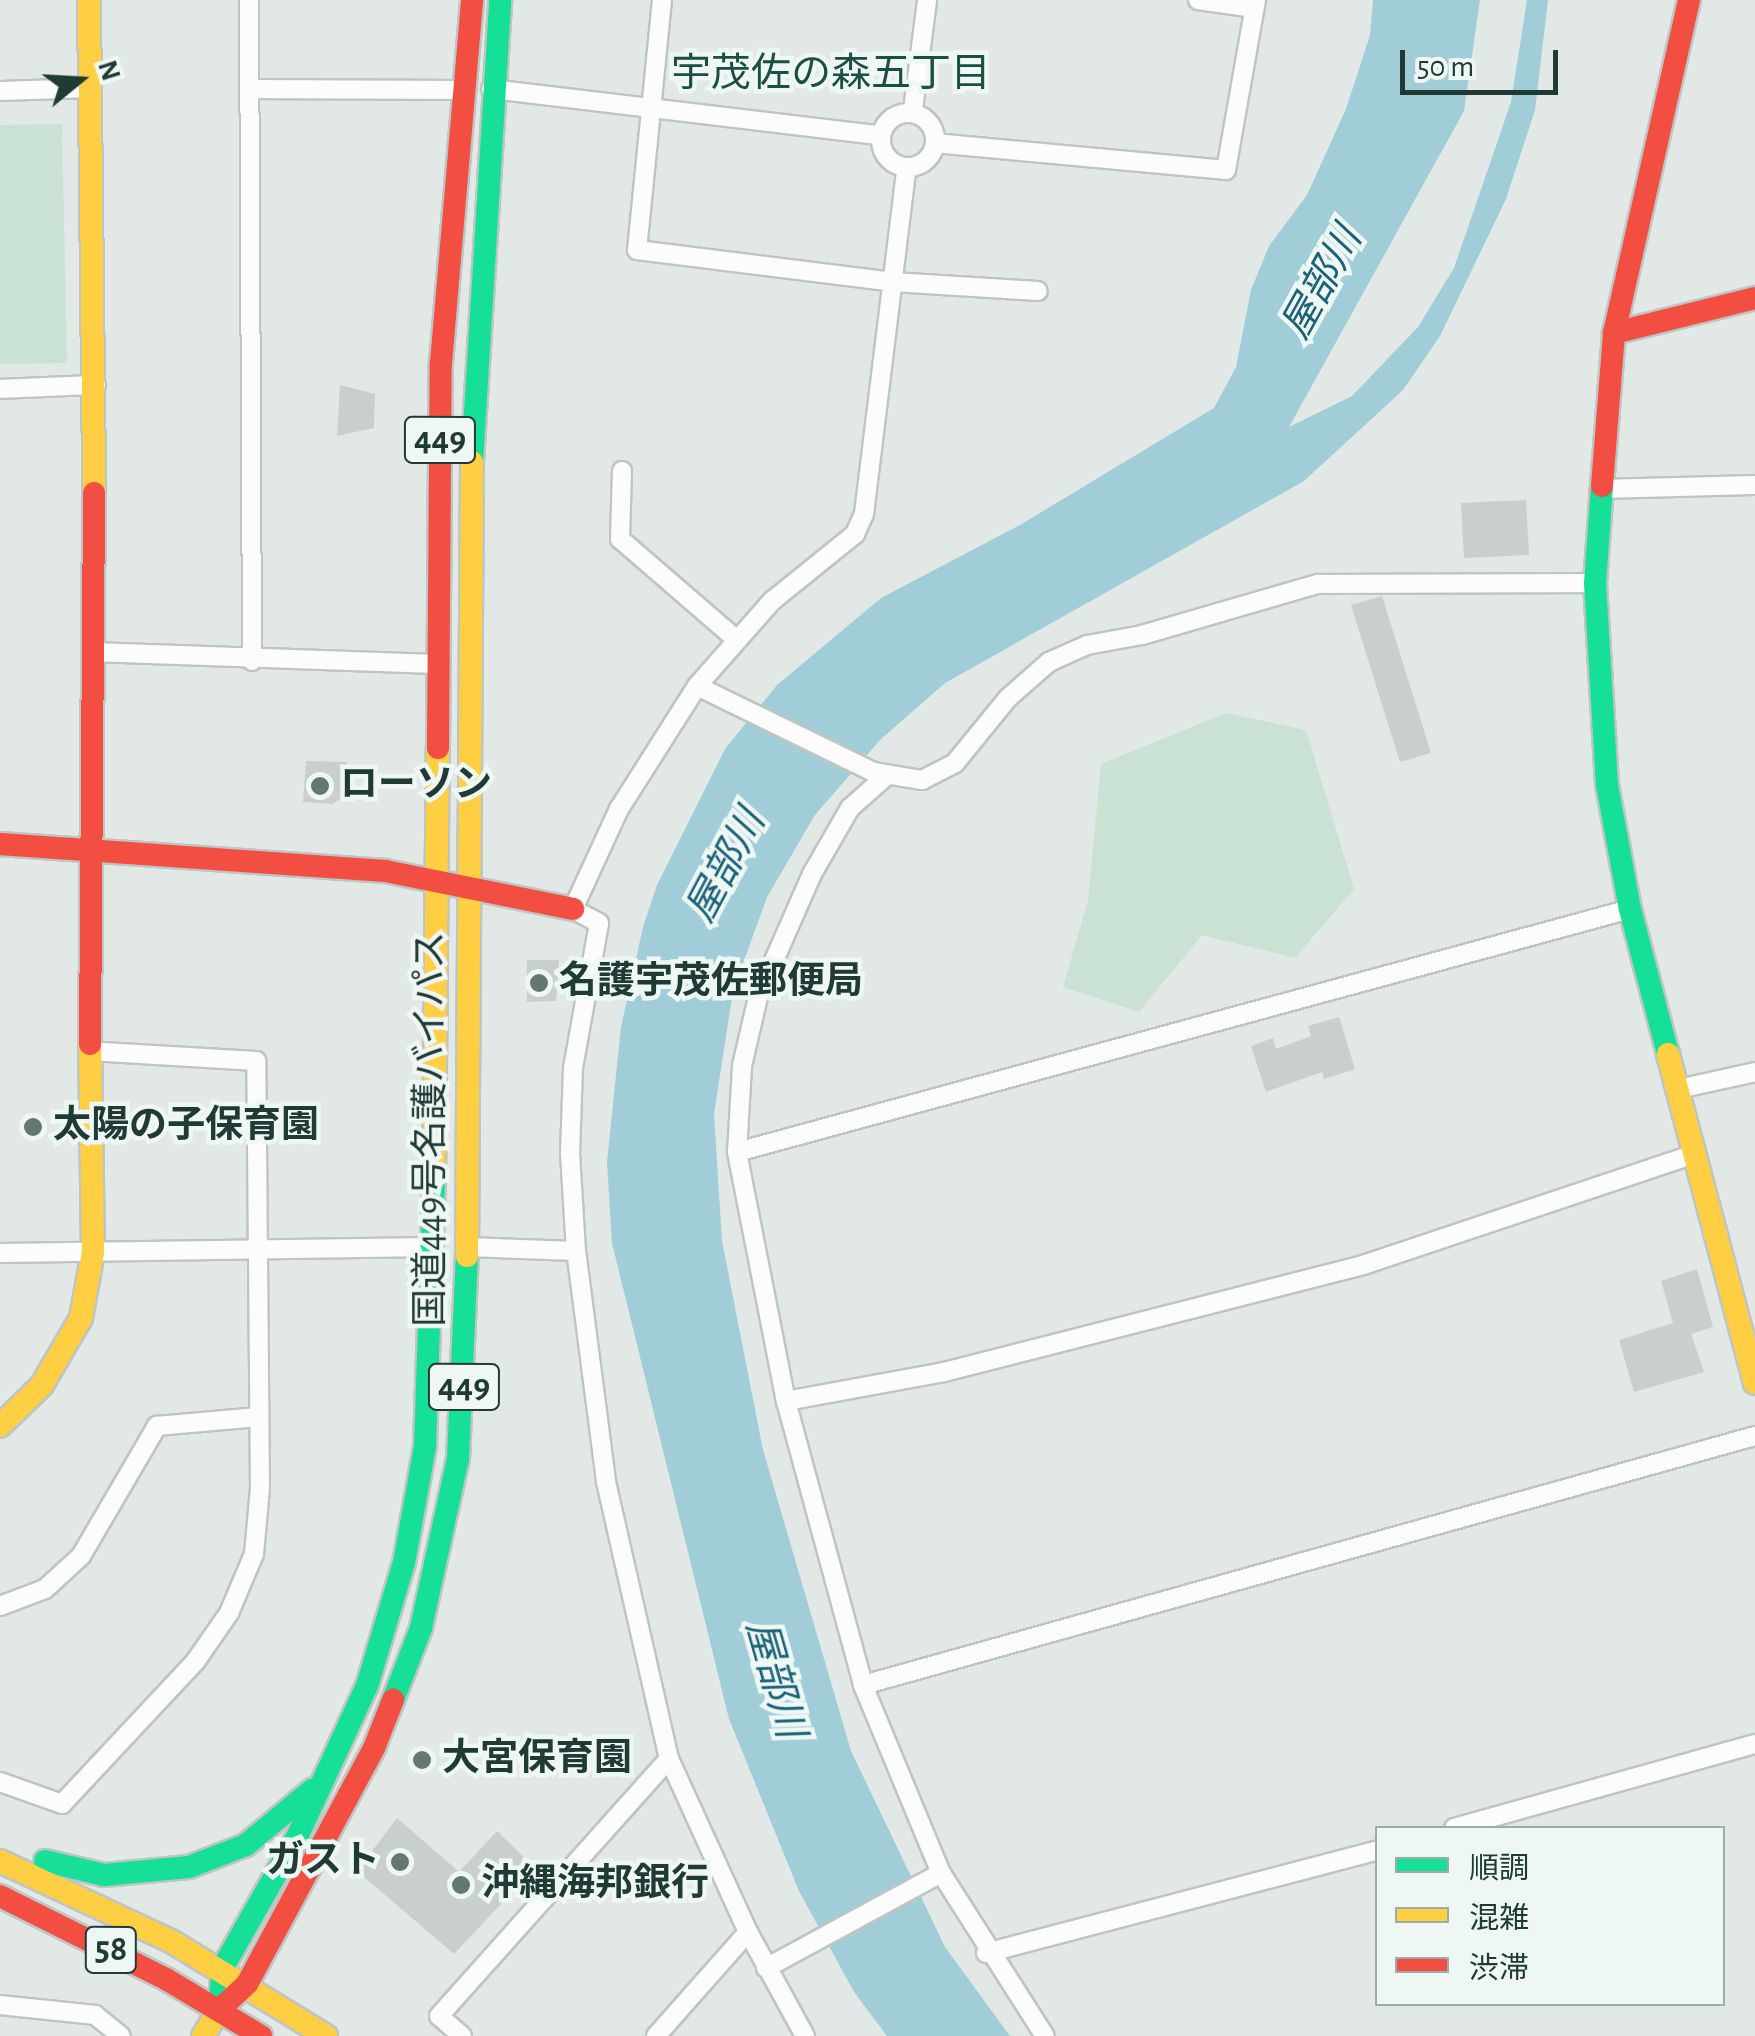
<!DOCTYPE html>
<meta charset="utf-8">
<style>
body{margin:0}
#map{position:relative;width:1755px;height:2036px;overflow:hidden;background:#e2e8e5;font-family:"Alegreya Sans","Noto Sans JP",sans-serif}
div>[style]{position:absolute}
.green>*{inset:0;background:#cae2d3}
.water>*{inset:0;background:#a1cdd8}
.building>*{inset:0;background:#c9cfcd}
.roads{filter:drop-shadow(2px 0 #bfc5c3) drop-shadow(-2px 0 #bfc5c3) drop-shadow(0 2px #bfc5c3) drop-shadow(0 -2px #bfc5c3)}
.street>*{height:18px;margin:-9px;padding:0 9px;transform-origin:9px;border-radius:9px;background:#fbfcfb}
.street>.ring{margin:-9px;padding:0;box-sizing:content-box;background:none;border:18px solid #fbfcfb;border-radius:50%}
.fast>*{height:22px;margin:-11px;padding:0 11px;transform-origin:11px;border-radius:11px;background:#16e098}
.slow>*{height:22px;margin:-11px;padding:0 11px;transform-origin:11px;border-radius:11px;background:#ffcf43}
.jam>*{height:22px;margin:-11px;padding:0 11px;transform-origin:11px;border-radius:11px;background:#f24e42}
.dots>*{width:28px;height:28px;translate:-50% -50%;box-sizing:border-box;border:5px solid #eff7f4;border-radius:50%}
span{translate:-50% -50%;white-space:nowrap;text-align:center;line-height:1.15;-webkit-text-stroke:9px #eff7f4;paint-order:stroke}
.shield-label span{padding:2px 8px;background:#eff7f4;border:2px solid;border-radius:8px;-webkit-text-stroke-width:0}
.shield-label{font-size:35px;color:#203b36;font-weight:700}
.poi-label{font-size:38px;color:#203b36;font-weight:700}
.left{translate:0 -50%;text-align:left}
.right{translate:-100% -50%;text-align:right}
.street-label{font-size:38px;color:#203b36}
.neighbourhood-label{font-size:40px;color:#1b4e45}
.water-label{font-size:40px;color:#196278;font-style:italic}
.legend{position:absolute;left:1375px;top:1826px;width:350px;height:180px;box-sizing:border-box;background:#eff7f4;border:2px solid #9caca8;margin:0;padding:12px 18px;list-style:none;font-size:30px;color:#203b36}
.legend li{display:flex;align-items:center;gap:20px;height:50px}
.legend b{width:50px;border:2px solid #9caca8}
.north{position:absolute;left:30px;top:30px;width:100px;height:100px;-webkit-text-stroke:8px #eff7f4;paint-order:stroke;rotate:72deg;font-size:28px;font-weight:700;line-height:40px;text-align:center;color:#203b36}
.north::after{content:'';display:block;margin:auto;width:35px;height:45px;background:#203b36;clip-path:polygon(50% 0,100% 100%,50% 72%,0 100%)}
.scale{position:absolute;left:1400px;top:50px;width:158px;height:45px;box-sizing:border-box;border:5px solid #203b36;border-top:0;padding-left:12px;font-size:30px;line-height:35px;white-space:nowrap;color:#203b36;-webkit-text-stroke:8px #eff7f4;paint-order:stroke}
</style>
<div id="map">
<div class="green">
<div style="clip-path:polygon(62px 124px,67px 363px,0 364px,0 125px)"></div>
<div style="clip-path:polygon(1226px 713px,1306px 730px,1354px 889px,1295px 958px,1202px 935px,1139px 1012px,1063px 987px,1088px 900px,1101px 764px)"></div>
</div>
<div class="water">
<div style="clip-path:polygon(1373px 0,1480px 0,1464px 111px,1289px 427px,1352px 396px,1418px 327px,1454px 268px,1511px 102px,1527px 0,1548px 0,1535px 110px,1506px 199px,1440px 336px,1403px 390px,1304px 481px,945px 683px,881px 739px,815px 815px,767px 897px,733px 991px,714px 1114px,722px 1241px,763px 1450px,851px 1751px,945px 1947px,1010px 2036px,887px 2036px,854px 1992px,799px 1891px,729px 1719px,612px 1243px,607px 1162px,621px 1027px,643px 927px,657px 885px,725px 749px,777px 685px,881px 598px,1020px 525px,1214px 408px,1236px 367px,1251px 290px,1269px 246px,1307px 195px,1346px 109px,1370px 35px)"></div>
</div>
<div class="building">
<div style="clip-path:polygon(340px 385px,375px 394px,374px 428px,337px 436px)"></div>
<div style="clip-path:polygon(1526px 500px,1529px 555px,1464px 558px,1461px 503px)"></div>
<div style="clip-path:polygon(1382px 596px,1431px 753px,1400px 762px,1351px 605px)"></div>
<div style="clip-path:polygon(306px 761px,347px 762px,345px 795px,333px 804px,303px 802px)"></div>
<div style="clip-path:polygon(527px 960px,559px 960px,556px 1001px,527px 1002px)"></div>
<div style="clip-path:polygon(1339px 1017px,1355px 1069px,1324px 1079px,1322px 1072px,1266px 1092px,1251px 1046px,1273px 1038px,1276px 1049px,1311px 1036px,1308px 1026px)"></div>
<div style="clip-path:polygon(1697px 1269px,1713px 1327px,1691px 1334px,1704px 1372px,1634px 1392px,1619px 1340px,1673px 1323px,1661px 1281px)"></div>
<div style="clip-path:polygon(397px 1818px,459px 1872px,497px 1831px,535px 1868px,454px 1954px,357px 1871px)"></div>
</div>
<div class="roads">
<div class="street">
<div style="left:249px;top:0;width:661px;rotate:89.74deg"></div>
<div style="left:662px;top:0;width:251px;rotate:95.7deg"></div>
<div style="left:637px;top:250px;width:258px;rotate:7.1deg"></div>
<div style="left:893px;top:282px;width:145px;rotate:3.6deg"></div>
<div style="left:1198px;top:0;width:57px;rotate:8.1deg"></div>
<div style="left:249px;top:89px;width:212px;rotate:0.3deg"></div>
<div style="left:491px;top:89px;width:391px;rotate:6.8deg"></div>
<div style="left:0;top:91px;width:91px;rotate:-1.9deg"></div>
<div style="left:913px;top:110px;width:111px;rotate:-82.7deg"></div>
<div class="ring" style="left:881px;top:113px;width:36px;height:36px"></div>
<div style="left:935px;top:143px;width:292px;rotate:5.3deg"></div>
<div style="left:1226px;top:170px;width:173px;rotate:-80deg"></div>
<div style="left:0;top:389px;width:96px;rotate:-2.4deg"></div>
<div style="left:622px;top:471px;width:68px;rotate:91.7deg"></div>
<div style="left:620px;top:539px;width:153px;rotate:40.8deg"></div>
<div style="left:1600px;top:489px;width:155px;rotate:-1.5deg"></div>
<div style="left:94px;top:652px;width:341px;rotate:2deg"></div>
<div style="left:697px;top:686px;width:196px;rotate:26deg"></div>
<div style="left:873px;top:772px;width:50px;rotate:9.3deg"></div>
<div style="left:922px;top:780px;width:37px;rotate:-27deg"></div>
<div style="left:955px;top:763px;width:84px;rotate:-50.8deg"></div>
<div style="left:1008px;top:698px;width:55px;rotate:-41.3deg"></div>
<div style="left:1049px;top:662px;width:42px;rotate:-24.1deg"></div>
<div style="left:1087px;top:645px;width:56px;rotate:-10.3deg"></div>
<div style="left:1142px;top:635px;width:183px;rotate:-16.2deg"></div>
<div style="left:1318px;top:584px;width:277px;rotate:-0.2deg"></div>
<div style="left:885px;top:777px;width:47px;rotate:138.5deg"></div>
<div style="left:850px;top:808px;width:76px;rotate:119.9deg"></div>
<div style="left:812px;top:874px;width:134px;rotate:113.7deg"></div>
<div style="left:758px;top:997px;width:71px;rotate:103.1deg"></div>
<div style="left:742px;top:1066px;width:86px;rotate:93.3deg"></div>
<div style="left:737px;top:1152px;width:254px;rotate:78.9deg"></div>
<div style="left:786px;top:1401px;width:294px;rotate:74.8deg"></div>
<div style="left:863px;top:1685px;width:204px;rotate:67.5deg"></div>
<div style="left:941px;top:1873px;width:193px;rotate:57.5deg"></div>
<div style="left:1678px;top:1089px;width:79px;rotate:-12.4deg"></div>
<div style="left:737px;top:1152px;width:925px;rotate:-15.22deg"></div>
<div style="left:467px;top:1247px;width:109px;rotate:2.1deg"></div>
<div style="left:0;top:1253px;width:433px;rotate:-0.8deg"></div>
<div style="left:786px;top:1401px;width:161px;rotate:-10.4deg"></div>
<div style="left:944px;top:1372px;width:432px;rotate:-14.3deg"></div>
<div style="left:1363px;top:1265px;width:347px;rotate:-18.5deg"></div>
<div style="left:0;top:1606px;width:48px;rotate:-20.7deg"></div>
<div style="left:45px;top:1589px;width:49px;rotate:-42.5deg"></div>
<div style="left:81px;top:1556px;width:151px;rotate:-59.7deg"></div>
<div style="left:157px;top:1426px;width:101px;rotate:-5.1deg"></div>
<div style="left:863px;top:1685px;width:926px;rotate:-15.6deg"></div>
<div style="left:0;top:1782px;width:66px;rotate:19.5deg"></div>
<div style="left:62px;top:1804px;width:195px;rotate:-46.9deg"></div>
<div style="left:195px;top:1662px;width:60px;rotate:-55.2deg"></div>
<div style="left:229px;top:1613px;width:64px;rotate:-67deg"></div>
<div style="left:254px;top:1554px;width:66px;rotate:-84.8deg"></div>
<div style="left:260px;top:1488px;width:427px;rotate:-90.5deg"></div>
<div style="left:256px;top:1061px;width:166px;rotate:-176.6deg"></div>
<div style="left:1454px;top:1828px;width:313px;rotate:-15.6deg"></div>
<div style="left:986px;top:1953px;width:405px;rotate:-14.7deg"></div>
<div style="left:766px;top:1968px;width:199px;rotate:-28.5deg"></div>
<div style="left:0;top:2005px;width:96px;rotate:6deg"></div>
<div style="left:95px;top:2015px;width:33px;rotate:39deg"></div>
<div style="left:462px;top:2036px;width:30px;rotate:-139deg"></div>
<div style="left:439px;top:2016px;width:345px;rotate:-48.2deg"></div>
<div style="left:656px;top:2036px;width:139px;rotate:-48.5deg"></div>
<div style="left:805px;top:2036px;width:119px;rotate:-118.7deg"></div>
<div style="left:748px;top:1932px;width:190px;rotate:-114.5deg"></div>
<div style="left:669px;top:1759px;width:285px;rotate:-102.8deg"></div>
<div style="left:606px;top:1481px;width:232px;rotate:-97.4deg"></div>
<div style="left:576px;top:1251px;width:97px;rotate:-93.5deg"></div>
<div style="left:570px;top:1154px;width:86px;rotate:-88deg"></div>
<div style="left:573px;top:1068px;width:147px;rotate:-79.8deg"></div>
<div style="left:599px;top:923px;width:30px;rotate:-152deg"></div>
<div style="left:573px;top:909px;width:110px;rotate:-65.3deg"></div>
<div style="left:619px;top:809px;width:146px;rotate:-57.6deg"></div>
<div style="left:697px;top:686px;width:113px;rotate:-48.6deg"></div>
<div style="left:772px;top:601px;width:107px;rotate:-38.9deg"></div>
<div style="left:855px;top:534px;width:22px;rotate:-66deg"></div>
<div style="left:864px;top:514px;width:346px;rotate:-83deg"></div>
</div>
<div class="fast">
<div style="left:472px;top:462px;width:463px;rotate:-86.5deg"></div>
<div style="left:1602px;top:486px;width:97px;rotate:94.1deg"></div>
<div style="left:1595px;top:583px;width:202px;rotate:86.6deg"></div>
<div style="left:1607px;top:785px;width:126px;rotate:79.5deg"></div>
<div style="left:1630px;top:909px;width:150px;rotate:75.3deg"></div>
<div style="left:393px;top:1700px;width:77px;rotate:-68.7deg"></div>
<div style="left:421px;top:1628px;width:173px;rotate:-77.7deg"></div>
<div style="left:458px;top:1459px;width:203px;rotate:-87.5deg"></div>
<div style="left:45px;top:1861px;width:61px;rotate:13.3deg"></div>
<div style="left:104px;top:1875px;width:85px;rotate:-5.4deg"></div>
<div style="left:189px;top:1867px;width:61px;rotate:-21.1deg"></div>
<div style="left:246px;top:1845px;width:86px;rotate:-39.8deg"></div>
<div style="left:220px;top:2009px;width:40px;rotate:-87.1deg"></div>
<div style="left:222px;top:1969px;width:154px;rotate:-60.4deg"></div>
<div style="left:298px;top:1835px;width:164px;rotate:-65.2deg"></div>
<div style="left:367px;top:1686px;width:128px;rotate:-73.3deg"></div>
<div style="left:404px;top:1563px;width:119px;rotate:-79.8deg"></div>
<div style="left:425px;top:1446px;width:267px;rotate:-88.1deg"></div>
</div>
<div class="slow">
<div style="left:89px;top:0;width:493px;rotate:89.4deg"></div>
<div style="left:1668px;top:1054px;width:340px;rotate:75.2deg"></div>
<div style="left:434px;top:1179px;width:431px;rotate:-89.5deg"></div>
<div style="left:467px;top:1256px;width:794px;rotate:-89.64deg"></div>
<div style="left:0;top:1426px;width:59px;rotate:-44.3deg"></div>
<div style="left:42px;top:1385px;width:78px;rotate:-59.8deg"></div>
<div style="left:81px;top:1318px;width:67px;rotate:-79.7deg"></div>
<div style="left:93px;top:1252px;width:208px;rotate:-90.8deg"></div>
<div style="left:0;top:1861px;width:189px;rotate:25.1deg"></div>
<div style="left:171px;top:1941px;width:182px;rotate:31.5deg"></div>
<div style="left:203px;top:2036px;width:32px;rotate:-58deg"></div>
</div>
<div class="jam">
<div style="left:1614px;top:333px;width:145px;rotate:-13.9deg"></div>
<div style="left:1602px;top:486px;width:153px;rotate:-85.5deg"></div>
<div style="left:1614px;top:333px;width:341px;rotate:-77.3deg"></div>
<div style="left:438px;top:748px;width:385px;rotate:-89.6deg"></div>
<div style="left:441px;top:363px;width:364px;rotate:-85.1deg"></div>
<div style="left:0;top:844px;width:386px;rotate:4deg"></div>
<div style="left:385px;top:871px;width:192px;rotate:11.4deg"></div>
<div style="left:90px;top:1044px;width:551px;rotate:-89.58deg"></div>
<div style="left:0;top:1896px;width:186px;rotate:26.6deg"></div>
<div style="left:166px;top:1979px;width:111px;rotate:31deg"></div>
<div style="left:220px;top:2009px;width:37px;rotate:-43deg"></div>
<div style="left:247px;top:1984px;width:268px;rotate:-61.7deg"></div>
<div style="left:374px;top:1748px;width:52px;rotate:-68.4deg"></div>
</div>
</div>
<div class="dots">
<div style="left:320px;top:786px;background:#647873"></div>
<div style="left:539px;top:983px;background:#647873"></div>
<div style="left:33px;top:1127px;background:#647873"></div>
<div style="left:422px;top:1760px;background:#647873"></div>
<div style="left:400px;top:1862px;background:#647873"></div>
<div style="left:461px;top:1885px;background:#647873"></div>
</div>
<div class="shield-label">
<span style="left:440px;top:440px">449</span>
<span style="left:464px;top:1387px">449</span>
<span style="left:111px;top:1950px">58</span>
</div>
<div class="poi-label">
<span class="left" style="left:340px;top:786px">ローソン</span>
<span class="left" style="left:559px;top:983px">名護宇茂佐郵便局</span>
<span class="left" style="left:53px;top:1127px">太陽の子保育園</span>
<span class="left" style="left:442px;top:1760px">大宮保育園</span>
<span class="right" style="left:380px;top:1862px">ガスト</span>
<span class="left" style="left:481px;top:1885px">沖縄海邦銀行</span>
</div>
<div class="street-label">
<span style="left:432px;top:1129px;rotate:-90deg">国道449号名護バイパス</span>
</div>
<div class="neighbourhood-label">
<span style="left:831px;top:74px">宇茂佐の森五丁目</span>
</div>
<div class="water-label">
<span style="left:1322px;top:283px;rotate:-61deg">屋部川</span>
<span style="left:726px;top:866px;rotate:-62deg">屋部川</span>
<span style="left:775px;top:1679px;rotate:74deg">屋部川</span>
</div>
<ul class="legend">
<li><b style="height:12px;background:#16e098"></b>順調</li>
<li><b style="height:12px;background:#ffcf43"></b>混雑</li>
<li><b style="height:12px;background:#f24e42"></b>渋滞</li>
</ul>
<div class="north">N</div>
<div class="scale">50 m</div>
</div>
